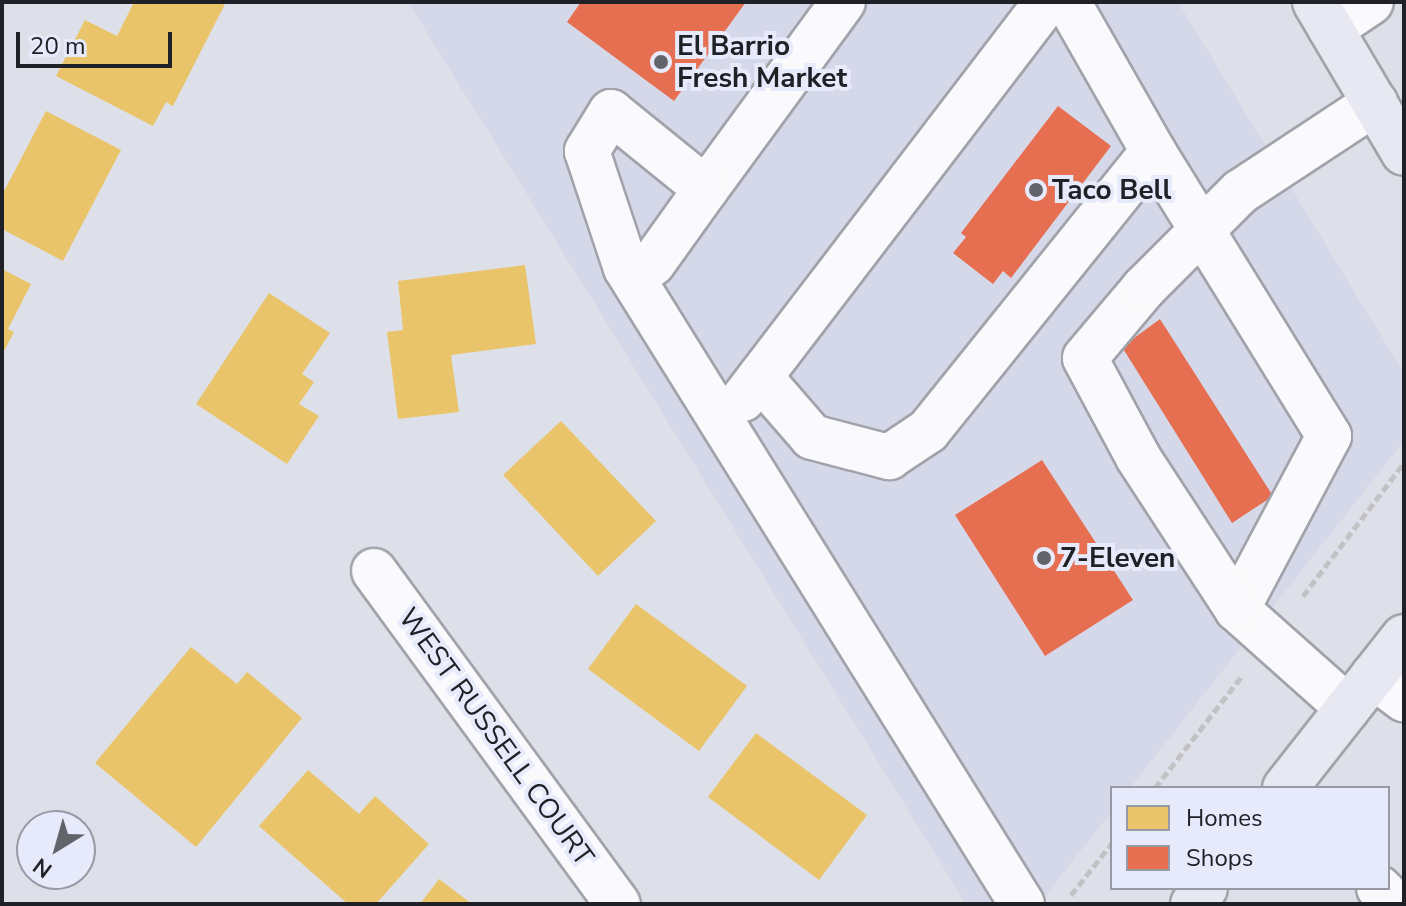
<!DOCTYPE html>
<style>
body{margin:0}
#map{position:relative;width:1406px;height:906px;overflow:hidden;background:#dee0e9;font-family:"Nunito Sans",sans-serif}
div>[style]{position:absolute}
.built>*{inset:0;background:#d5d8e9}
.homes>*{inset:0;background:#e9c46a}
.shops>*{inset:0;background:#e76f51}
.path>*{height:5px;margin-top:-2.5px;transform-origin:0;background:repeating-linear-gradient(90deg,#c2c2c5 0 8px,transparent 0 12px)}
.roads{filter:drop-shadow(2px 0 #a2a3aa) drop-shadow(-2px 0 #a2a3aa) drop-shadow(0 2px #a2a3aa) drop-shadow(0 -2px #a2a3aa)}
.minor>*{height:44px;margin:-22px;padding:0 22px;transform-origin:22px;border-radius:22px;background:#fafafc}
.major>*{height:44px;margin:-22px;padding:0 22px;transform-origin:22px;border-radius:22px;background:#e7e8f2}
.dots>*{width:22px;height:22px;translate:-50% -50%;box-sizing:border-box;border:4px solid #e7eafa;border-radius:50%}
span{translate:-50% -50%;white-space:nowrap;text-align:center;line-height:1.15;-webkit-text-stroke:8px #e7eafa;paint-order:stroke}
.poi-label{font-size:28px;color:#202126;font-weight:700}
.left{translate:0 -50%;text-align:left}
.street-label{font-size:28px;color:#202126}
.frame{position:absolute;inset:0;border:4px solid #202126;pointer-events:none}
.legend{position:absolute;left:1110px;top:786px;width:280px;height:104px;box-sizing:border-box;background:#e7eafa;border:2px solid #979aa5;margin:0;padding:10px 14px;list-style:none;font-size:24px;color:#202126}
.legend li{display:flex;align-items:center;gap:16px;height:40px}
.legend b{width:40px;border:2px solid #979aa5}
.north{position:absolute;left:16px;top:810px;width:80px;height:80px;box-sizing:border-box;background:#e7eafa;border:2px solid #979aa5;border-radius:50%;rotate:217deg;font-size:22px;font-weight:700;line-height:32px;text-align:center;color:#202126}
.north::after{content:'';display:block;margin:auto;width:28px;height:36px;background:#62646a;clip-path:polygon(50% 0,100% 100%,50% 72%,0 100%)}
.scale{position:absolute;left:16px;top:32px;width:156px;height:36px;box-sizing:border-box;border:4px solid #202126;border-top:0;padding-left:10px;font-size:24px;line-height:28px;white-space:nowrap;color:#202126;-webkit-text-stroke:6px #e7eafa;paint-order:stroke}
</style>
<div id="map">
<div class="built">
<div style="clip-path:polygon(408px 2px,1178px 2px,1404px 373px,1404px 441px,1130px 788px,1112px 788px,1112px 811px,1039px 904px,966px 904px)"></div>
</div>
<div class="homes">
<div style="clip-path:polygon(134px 2px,226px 2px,173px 106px,166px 102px,153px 126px,56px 76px,85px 20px,117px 36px)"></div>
<div style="clip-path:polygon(46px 111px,121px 150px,63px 261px,2px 229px,2px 195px)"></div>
<div style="clip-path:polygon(525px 265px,536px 344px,451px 355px,459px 412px,398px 419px,387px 332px,403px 330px,398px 281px)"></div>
<div style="clip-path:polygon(2px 269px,31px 284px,8px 329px,14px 332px,2px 355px)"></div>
<div style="clip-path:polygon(269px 293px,330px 333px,302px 374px,314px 382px,299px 404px,319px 416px,287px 464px,196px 404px)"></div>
<div style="clip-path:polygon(561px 421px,656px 521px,598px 576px,503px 475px)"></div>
<div style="clip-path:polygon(636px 604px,747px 686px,699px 751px,588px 669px)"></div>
<div style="clip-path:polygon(191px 647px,237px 684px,247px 672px,302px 718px,196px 847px,95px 763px)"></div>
<div style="clip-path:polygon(756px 733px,867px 815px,819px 880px,708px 797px)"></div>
<div style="clip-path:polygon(308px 770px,359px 814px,375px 796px,429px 844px,376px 904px,348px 904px,259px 826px)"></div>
<div style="clip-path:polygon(439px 879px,472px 904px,420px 904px)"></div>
</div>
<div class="shops">
<div style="clip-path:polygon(581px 2px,746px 2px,674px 101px,567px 22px)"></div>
<div style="clip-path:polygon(1058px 106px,1111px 146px,1011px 278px,1003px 271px,993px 284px,953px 253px,966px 237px,961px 233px)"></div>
<div style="clip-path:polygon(1160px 319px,1273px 496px,1232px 523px,1122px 347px)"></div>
<div style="clip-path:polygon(1042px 460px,1133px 600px,1045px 656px,955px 515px)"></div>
</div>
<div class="path">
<div style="left:1303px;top:596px;width:167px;rotate:-52.8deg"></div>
<div style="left:1155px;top:788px;width:140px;rotate:-52.2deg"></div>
<div style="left:1071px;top:895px;width:66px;rotate:-51.7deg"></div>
</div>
<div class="roads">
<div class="minor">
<div style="left:1068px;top:2px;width:172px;rotate:60.3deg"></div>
<div style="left:1153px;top:151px;width:335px;rotate:58.3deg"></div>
<div style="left:1329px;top:436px;width:196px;rotate:118deg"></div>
<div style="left:1331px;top:29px;width:48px;rotate:-34deg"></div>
<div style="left:706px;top:189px;width:232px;rotate:-53.8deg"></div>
<div style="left:633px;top:278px;width:25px;rotate:-37deg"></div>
<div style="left:653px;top:263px;width:91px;rotate:-54.4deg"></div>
<div style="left:706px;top:189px;width:122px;rotate:-141deg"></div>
<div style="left:611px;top:112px;width:46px;rotate:121.6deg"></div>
<div style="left:587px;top:151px;width:123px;rotate:71.6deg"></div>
<div style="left:626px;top:268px;width:749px;rotate:58.09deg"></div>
<div style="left:760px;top:377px;width:79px;rotate:49.1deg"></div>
<div style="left:812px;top:437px;width:80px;rotate:14.6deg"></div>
<div style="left:889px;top:457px;width:47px;rotate:-33.7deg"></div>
<div style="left:928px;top:431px;width:359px;rotate:-51.2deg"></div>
<div style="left:743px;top:399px;width:499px;rotate:-52.6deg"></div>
<div style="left:374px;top:571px;width:413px;rotate:53.8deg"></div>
<div style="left:1373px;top:676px;width:39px;rotate:37deg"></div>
<div style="left:1348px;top:708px;width:149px;rotate:-138.3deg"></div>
<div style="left:1237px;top:609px;width:181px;rotate:-123.1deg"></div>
<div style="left:1138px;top:457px;width:112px;rotate:-118.2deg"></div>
<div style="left:1085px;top:358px;width:92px;rotate:-49.9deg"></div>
<div style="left:1144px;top:288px;width:136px;rotate:-45deg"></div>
<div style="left:1240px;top:192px;width:162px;rotate:-33.4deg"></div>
<div style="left:1379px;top:888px;width:23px;rotate:45deg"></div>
</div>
<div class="major">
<div style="left:1315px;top:2px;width:175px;rotate:59.5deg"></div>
<div style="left:1285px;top:788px;width:192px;rotate:-51.8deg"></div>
<div style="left:1193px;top:904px;width:20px;rotate:-53deg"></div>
</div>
</div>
<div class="dots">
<div style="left:661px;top:62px;background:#62646a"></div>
<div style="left:1036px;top:190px;background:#62646a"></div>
<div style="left:1044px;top:558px;background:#62646a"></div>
</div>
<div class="poi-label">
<span class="left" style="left:677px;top:62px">El Barrio<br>Fresh Market</span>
<span class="left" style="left:1052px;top:190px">Taco Bell</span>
<span class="left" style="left:1060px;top:558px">7-Eleven</span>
</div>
<div class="street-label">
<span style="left:496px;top:737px;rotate:54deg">WEST RUSSELL COURT</span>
</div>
<div class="frame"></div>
<ul class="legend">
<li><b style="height:22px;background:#e9c46a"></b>Homes</li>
<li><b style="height:22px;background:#e76f51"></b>Shops</li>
</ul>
<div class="north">N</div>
<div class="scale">20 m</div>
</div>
